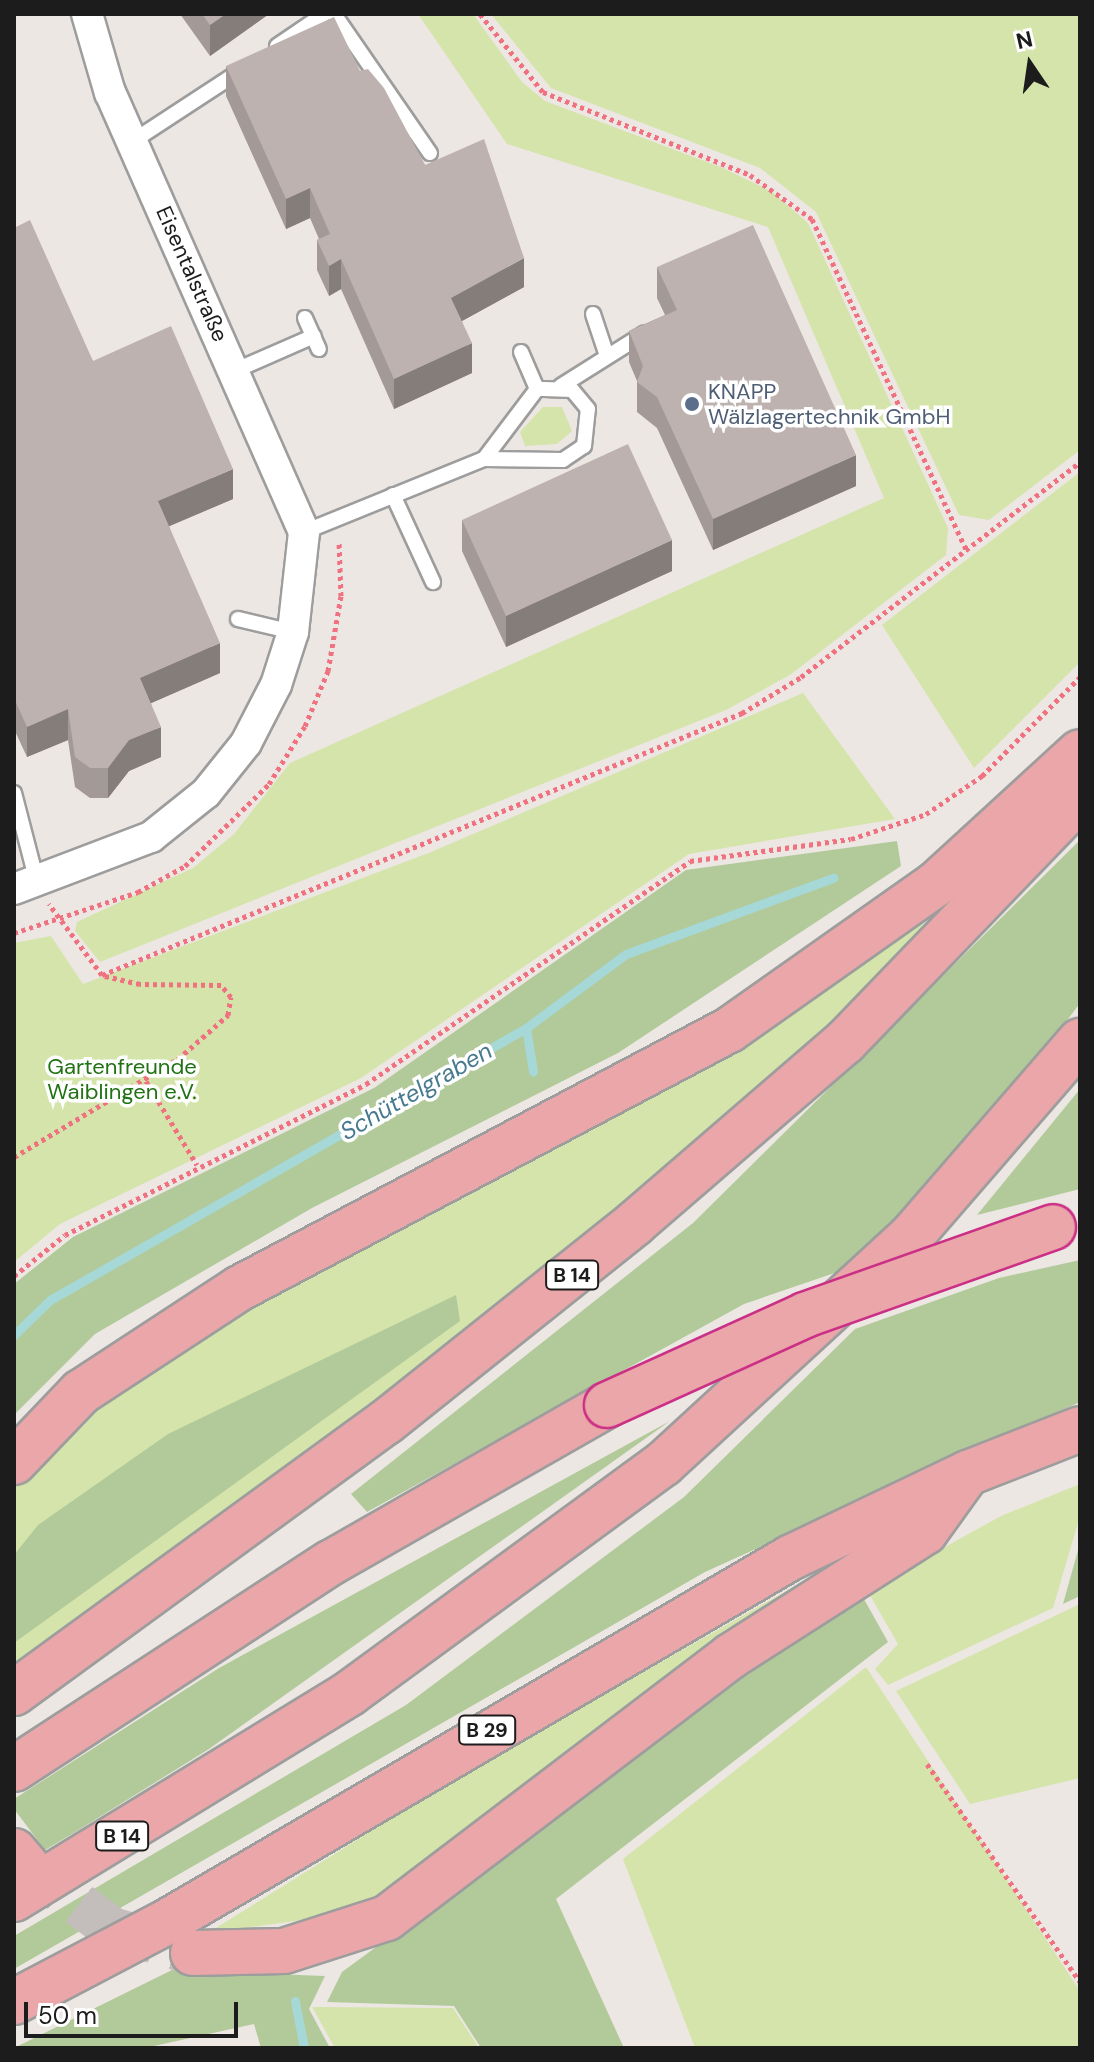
<!DOCTYPE html>
<meta charset="utf-8">
<style>
body{margin:0}
#map{position:relative;width:1094px;height:2062px;overflow:hidden;background:#ede7e3;font-family:"DM Sans",sans-serif}
div>[style]{position:absolute}
.grass>*{inset:0;background:#d4e4ab}
.forest>*{inset:0;background:#b2ca9a}
.stream>*{height:9px;margin:-4.5px;padding:0 4.5px;transform-origin:4.5px;border-radius:4.5px;background:#a6d8d8}
.trunk-tunnel>*{height:44px;margin-top:-22px;transform-origin:0;background:repeating-linear-gradient(90deg,#c3bebb 0 44px,transparent 0 66px)}
.path>*{height:5px;margin-top:-2.5px;transform-origin:0;background:repeating-linear-gradient(90deg,#f07180 0 4px,transparent 0 8px)}
.roads{filter:drop-shadow(2px 0 #9d9d9d) drop-shadow(-2px 0 #9d9d9d) drop-shadow(0 2px #9d9d9d) drop-shadow(0 -2px #9d9d9d)}
.service>*{height:14px;margin:-7px;padding:0 7px;transform-origin:7px;border-radius:7px;background:#fff}
.minor>*{height:30px;margin:-15px;padding:0 15px;transform-origin:15px;border-radius:15px;background:#fff}
.trunk>*{height:44px;margin:-22px;padding:0 22px;transform-origin:22px;border-radius:22px;background:#eaa6a8}
.bridges{filter:drop-shadow(2px 0 #cb3087) drop-shadow(-2px 0 #cb3087) drop-shadow(0 2px #cb3087) drop-shadow(0 -2px #cb3087)}
.trunk-bridge>*{height:44px;margin:-22px;padding:0 22px;transform-origin:22px;border-radius:22px;background:#eaa6a8}
.wall>*{inset:0;background:#a39996}
.shaded-wall>*{inset:0;background:#847d7a}
.building>*{inset:0;background:#bdb2af}
.dots>*{width:22px;height:22px;translate:-50% -50%;box-sizing:border-box;border:4px solid #fff;border-radius:50%}
span{translate:-50% -50%;white-space:nowrap;text-align:center;line-height:1.15;-webkit-text-stroke:7px #fff;paint-order:stroke}
.shield-label span{padding:2px 6px;background:#fff;border:2px solid;border-radius:6px;-webkit-text-stroke-width:0}
.shield-label{font-size:20px;color:#1c1c1c;font-weight:700}
.street-label{font-size:22px;color:#1c1c1c}
.service-label{font-size:22px;color:#4e5e75}
.left{translate:0 -50%;text-align:left}
.park-label{font-size:22px;color:#207213}
.water-label{font-size:24px;color:#477a8f;font-style:italic}
.frame{position:absolute;inset:0;border:16px solid #1c1c1c;pointer-events:none}
.north{position:absolute;left:990px;top:24px;width:80px;height:80px;-webkit-text-stroke:6px #fff;paint-order:stroke;rotate:347deg;font-size:22px;font-weight:700;line-height:32px;text-align:center;color:#1c1c1c}
.north::after{content:'';display:block;margin:auto;width:28px;height:36px;background:#1c1c1c;clip-path:polygon(50% 0,100% 100%,50% 72%,0 100%)}
.scale{position:absolute;left:24px;top:2002px;width:214px;height:36px;box-sizing:border-box;border:4px solid #1c1c1c;border-top:0;padding-left:10px;font-size:24px;line-height:28px;white-space:nowrap;color:#1c1c1c;-webkit-text-stroke:6px #fff;paint-order:stroke}
</style>
<div id="map">
<div class="grass">
<div style="clip-path:polygon(418px 14px,473px 14px,522px 82px,545px 101px,723px 168px,772px 192px,808px 223px,948px 528px,946px 555px,790px 675px,726px 710px,100px 962px,75px 931px,77px 922px,193px 868px,234px 834px,290px 763px,884px 498px,768px 227px,507px 144px)"></div>
<div style="clip-path:polygon(491px 14px,1080px 14px,1080px 450px,989px 520px,959px 515px,816px 212px,760px 168px,551px 88px)"></div>
<div style="clip-path:polygon(543px 407px,562px 407px,572px 431px,557px 444px,525px 446px,520px 432px)"></div>
<div style="clip-path:polygon(1080px 472px,1080px 662px,974px 768px,882px 625px)"></div>
<div style="clip-path:polygon(803px 693px,895px 819px,689px 854px,361px 1078px,60px 1224px,14px 1262px,14px 943px,51px 936px,83px 984px,431px 852px)"></div>
<div style="clip-path:polygon(944px 893px,901px 957px,775px 1080px,529px 1285px,14px 1669px,14px 1484px,97px 1398px)"></div>
<div style="clip-path:polygon(1080px 1484px,1080px 1516px,1053px 1608px,888px 1685px,875px 1669px,898px 1644px,867px 1590px,1001px 1516px)"></div>
<div style="clip-path:polygon(844px 1558px,360px 1912px,208px 1933px,440px 1788px)"></div>
<div style="clip-path:polygon(1080px 1604px,1080px 1778px,970px 1804px,896px 1691px)"></div>
<div style="clip-path:polygon(866px 1667px,1080px 1991px,1080px 2048px,695px 2048px,623px 1859px)"></div>
<div style="clip-path:polygon(312px 2007px,453px 2008px,479px 2048px,335px 2048px)"></div>
</div>
<div class="forest">
<div style="clip-path:polygon(1080px 840px,1080px 1003px,1023px 1080px,855px 1266px,744px 1304px,367px 1512px,351px 1494px,693px 1223px)"></div>
<div style="clip-path:polygon(897px 841px,901px 866px,618px 1053px,312px 1208px,95px 1334px,14px 1415px,14px 1284px,73px 1237px,374px 1088px,686px 870px)"></div>
<div style="clip-path:polygon(1080px 1089px,1080px 1189px,977px 1215px)"></div>
<div style="clip-path:polygon(1080px 1260px,1080px 1402px,705px 1572px,14px 1969px,14px 1936px,406px 1705px,684px 1497px,855px 1329px,999px 1278px)"></div>
<div style="clip-path:polygon(456px 1295px,460px 1321px,14px 1643px,14px 1555px,38px 1525px,168px 1434px)"></div>
<div style="clip-path:polygon(670px 1421px,209px 1749px,77px 1831px,45px 1850px,14px 1809px,14px 1799px,219px 1668px)"></div>
<div style="clip-path:polygon(1080px 1543px,1080px 1596px,1063px 1604px)"></div>
<div style="clip-path:polygon(860px 1592px,888px 1642px,556px 1899px,624px 2048px,481px 2048px,454px 2006px,327px 2002px,342px 1972px)"></div>
<div style="clip-path:polygon(172px 1970px,325px 1976px,309px 2009px,330px 2048px,261px 2048px,254px 2024px,145px 2048px,14px 2048px)"></div>
</div>
<div class="stream">
<div style="left:526px;top:1028px;width:44px;rotate:80.8deg"></div>
<div style="left:14px;top:1335px;width:50px;rotate:-44.2deg"></div>
<div style="left:50px;top:1300px;width:548px;rotate:-29.74deg"></div>
<div style="left:526px;top:1028px;width:124px;rotate:-36.5deg"></div>
<div style="left:626px;top:954px;width:221px;rotate:-20.2deg"></div>
<div style="left:295px;top:2001px;width:48px;rotate:79.2deg"></div>
</div>
<div class="trunk-tunnel">
<div style="left:26px;top:1865px;width:107px;rotate:36.7deg"></div>
<div style="left:112px;top:1929px;width:84px;rotate:16.5deg"></div>
</div>
<div class="path">
<div style="left:480px;top:14px;width:100px;rotate:51.1deg"></div>
<div style="left:543px;top:92px;width:223px;rotate:21.8deg"></div>
<div style="left:750px;top:175px;width:76px;rotate:35.4deg"></div>
<div style="left:812px;top:219px;width:365px;rotate:65deg"></div>
<div style="left:14px;top:933px;width:131px;rotate:-18.3deg"></div>
<div style="left:138px;top:892px;width:54px;rotate:-29deg"></div>
<div style="left:185px;top:866px;width:117px;rotate:-44.3deg"></div>
<div style="left:269px;top:784px;width:68px;rotate:-58.2deg"></div>
<div style="left:305px;top:726px;width:60px;rotate:-67.3deg"></div>
<div style="left:328px;top:671px;width:76px;rotate:-80.2deg"></div>
<div style="left:341px;top:596px;width:55px;rotate:-92.1deg"></div>
<div style="left:102px;top:975px;width:692px;rotate:-22.26deg"></div>
<div style="left:742px;top:713px;width:69px;rotate:-31.4deg"></div>
<div style="left:801px;top:677px;width:352px;rotate:-37.6deg"></div>
<div style="left:146px;top:1081px;width:98px;rotate:58.7deg"></div>
<div style="left:14px;top:1157px;width:191px;rotate:-30.9deg"></div>
<div style="left:178px;top:1059px;width:67px;rotate:-41.3deg"></div>
<div style="left:228px;top:1015px;width:18px;rotate:-81deg"></div>
<div style="left:231px;top:997px;width:16px;rotate:-130deg"></div>
<div style="left:221px;top:985px;width:81px;rotate:-179.3deg"></div>
<div style="left:140px;top:984px;width:39px;rotate:-167deg"></div>
<div style="left:102px;top:975px;width:89px;rotate:-126.7deg"></div>
<div style="left:14px;top:1276px;width:65px;rotate:-38.8deg"></div>
<div style="left:65px;top:1235px;width:337px;rotate:-26.6deg"></div>
<div style="left:366px;top:1084px;width:393px;rotate:-34.5deg"></div>
<div style="left:690px;top:861px;width:162px;rotate:-7.8deg"></div>
<div style="left:851px;top:839px;width:79px;rotate:-18.4deg"></div>
<div style="left:926px;top:814px;width:68px;rotate:-34.2deg"></div>
<div style="left:982px;top:776px;width:139px;rotate:-45.3deg"></div>
<div style="left:927px;top:1764px;width:266px;rotate:54.9deg"></div>
</div>
<div class="roads">
<div class="service">
<div style="left:334px;top:14px;width:169px;rotate:55.4deg"></div>
<div style="left:277px;top:46px;width:57px;rotate:-34.2deg"></div>
<div style="left:133px;top:141px;width:128px;rotate:-33.2deg"></div>
<div style="left:593px;top:314px;width:41px;rotate:71.6deg"></div>
<div style="left:305px;top:318px;width:34px;rotate:66deg"></div>
<div style="left:521px;top:352px;width:40px;rotate:66.6deg"></div>
<div style="left:234px;top:371px;width:87px;rotate:-23.6deg"></div>
<div style="left:561px;top:386px;width:99px;rotate:-32.2deg"></div>
<div style="left:393px;top:495px;width:96px;rotate:65.3deg"></div>
<div style="left:304px;top:532px;width:194px;rotate:-22.1deg"></div>
<div style="left:484px;top:459px;width:79px;rotate:0.7deg"></div>
<div style="left:563px;top:460px;width:25px;rotate:-34deg"></div>
<div style="left:584px;top:446px;width:37px;rotate:-84deg"></div>
<div style="left:588px;top:409px;width:25px;rotate:-130deg"></div>
<div style="left:572px;top:390px;width:35px;rotate:-178deg"></div>
<div style="left:537px;top:389px;width:88px;rotate:127.1deg"></div>
<div style="left:238px;top:619px;width:57px;rotate:13.3deg"></div>
<div style="left:14px;top:793px;width:92px;rotate:75.5deg"></div>
</div>
<div class="minor">
<div style="left:14px;top:889px;width:147px;rotate:-20.8deg"></div>
<div style="left:151px;top:837px;width:70px;rotate:-38.7deg"></div>
<div style="left:206px;top:793px;width:64px;rotate:-51.3deg"></div>
<div style="left:246px;top:743px;width:65px;rotate:-62.7deg"></div>
<div style="left:276px;top:685px;width:56px;rotate:-72.2deg"></div>
<div style="left:293px;top:632px;width:101px;rotate:-83.7deg"></div>
<div style="left:304px;top:532px;width:480px;rotate:-113.8deg"></div>
<div style="left:110px;top:93px;width:82px;rotate:-106.2deg"></div>
</div>
<div class="trunk">
<div style="left:14px;top:1462px;width:97px;rotate:-46.3deg"></div>
<div style="left:81px;top:1392px;width:190px;rotate:-33.2deg"></div>
<div style="left:240px;top:1288px;width:553px;rotate:-27.82deg"></div>
<div style="left:729px;top:1030px;width:253px;rotate:-35.2deg"></div>
<div style="left:936px;top:884px;width:195px;rotate:-42.5deg"></div>
<div style="left:14px;top:1693px;width:460px;rotate:-36.1deg"></div>
<div style="left:386px;top:1422px;width:319px;rotate:-38.6deg"></div>
<div style="left:635px;top:1223px;width:277px;rotate:-40.8deg"></div>
<div style="left:845px;top:1042px;width:339px;rotate:-46.1deg"></div>
<div style="left:14px;top:1769px;width:379px;rotate:-33.1deg"></div>
<div style="left:332px;top:1562px;width:317px;rotate:-29.7deg"></div>
<div style="left:14px;top:1851px;width:18px;rotate:49deg"></div>
<div style="left:14px;top:1899px;width:394px;rotate:-31.5deg"></div>
<div style="left:350px;top:1693px;width:388px;rotate:-36.2deg"></div>
<div style="left:663px;top:1464px;width:338px;rotate:-42.6deg"></div>
<div style="left:912px;top:1235px;width:257px;rotate:-49.1deg"></div>
<div style="left:193px;top:1953px;width:91px;rotate:-1.3deg"></div>
<div style="left:284px;top:1951px;width:108px;rotate:-17.8deg"></div>
<div style="left:387px;top:1918px;width:432px;rotate:-37.3deg"></div>
<div style="left:731px;top:1656px;width:230px;rotate:-32.6deg"></div>
<div style="left:925px;top:1532px;width:70px;rotate:-54.3deg"></div>
<div style="left:14px;top:2002px;width:176px;rotate:-27.7deg"></div>
<div style="left:170px;top:1920px;width:718px;rotate:-30.28deg"></div>
<div style="left:790px;top:1558px;width:197px;rotate:-25.5deg"></div>
<div style="left:968px;top:1473px;width:120px;rotate:-21.4deg"></div>
</div>
</div>
<div class="bridges">
<div class="trunk-bridge">
<div style="left:607px;top:1405px;width:217px;rotate:-24.4deg"></div>
<div style="left:805px;top:1315px;width:263px;rotate:-19.5deg"></div>
</div>
</div>
<div class="wall">
<div style="clip-path:polygon(180px 14px,269px 14px,210px 56px)"></div>
<div style="clip-path:polygon(226px 66px,360px 71px,425px 165px,524px 287px,462px 321px,472px 373px,394px 409px,341px 289px,329px 296px,317px 270px,317px 240px,319px 239px,310px 218px,286px 229px,226px 96px)"></div>
<div style="clip-path:polygon(14px 228px,93px 361px,233px 499px,169px 526px,220px 673px,151px 703px,161px 757px,129px 771px,108px 798px,90px 798px,75px 787px,68px 740px,27px 757px,14px 729px)"></div>
<div style="clip-path:polygon(657px 267px,856px 486px,713px 550px,657px 428px,637px 412px,637px 381px,629px 362px,629px 331px,665px 315px,657px 298px)"></div>
<div style="clip-path:polygon(462px 520px,672px 571px,506px 647px,462px 551px)"></div>
</div>
<div class="shaded-wall">
<div style="clip-path:polygon(226px 14px,269px 14px,210px 56px,210px 25px)"></div>
<div style="clip-path:polygon(310px 188px,310px 218px,286px 229px,286px 199px)"></div>
<div style="clip-path:polygon(524px 258px,524px 287px,451px 327px,451px 298px)"></div>
<div style="clip-path:polygon(341px 259px,341px 289px,329px 296px,329px 266px)"></div>
<div style="clip-path:polygon(472px 343px,472px 373px,394px 409px,394px 379px)"></div>
<div style="clip-path:polygon(856px 455px,856px 486px,713px 550px,713px 519px)"></div>
<div style="clip-path:polygon(233px 469px,233px 499px,158px 531px,158px 501px)"></div>
<div style="clip-path:polygon(672px 540px,672px 571px,506px 647px,506px 616px)"></div>
<div style="clip-path:polygon(220px 643px,220px 673px,140px 708px,140px 678px)"></div>
<div style="clip-path:polygon(68px 709px,68px 740px,27px 757px,27px 727px)"></div>
<div style="clip-path:polygon(161px 727px,161px 757px,129px 771px,108px 798px,108px 768px,129px 740px)"></div>
</div>
<div class="building">
<div style="clip-path:polygon(202px 14px,226px 14px,210px 25px)"></div>
<div style="clip-path:polygon(334px 17px,360px 71px,368px 69px,384px 88px,425px 165px,484px 139px,524px 258px,451px 298px,472px 343px,394px 379px,341px 259px,329px 266px,317px 240px,330px 234px,310px 188px,286px 199px,226px 66px)"></div>
<div style="clip-path:polygon(30px 220px,93px 361px,171px 326px,233px 469px,158px 501px,220px 643px,140px 678px,161px 727px,129px 740px,108px 768px,90px 768px,75px 757px,68px 709px,27px 727px,14px 698px,14px 228px)"></div>
<div style="clip-path:polygon(753px 225px,856px 455px,713px 519px,657px 397px,637px 382px,643px 366px,629px 331px,677px 310px,657px 267px)"></div>
<div style="clip-path:polygon(628px 444px,672px 540px,506px 616px,462px 520px)"></div>
</div>
<div class="dots">
<div style="left:692px;top:404px;background:#5c6f8a"></div>
</div>
<div class="shield-label">
<span style="left:572px;top:1275px">B 14</span>
<span style="left:487px;top:1730px">B 29</span>
<span style="left:122px;top:1836px">B 14</span>
</div>
<div class="street-label">
<span style="left:192px;top:274px;rotate:66deg">Eisentalstraße</span>
</div>
<div class="service-label">
<span class="left" style="left:708px;top:404px">KNAPP<br>Wälzlagertechnik GmbH</span>
</div>
<div class="park-label">
<span style="left:122px;top:1079px">Gartenfreunde<br>Waiblingen e.V.</span>
</div>
<div class="water-label">
<span style="left:416px;top:1091px;rotate:-30deg">Schüttelgraben</span>
</div>
<div class="frame"></div>
<div class="north">N</div>
<div class="scale">50 m</div>
</div>
